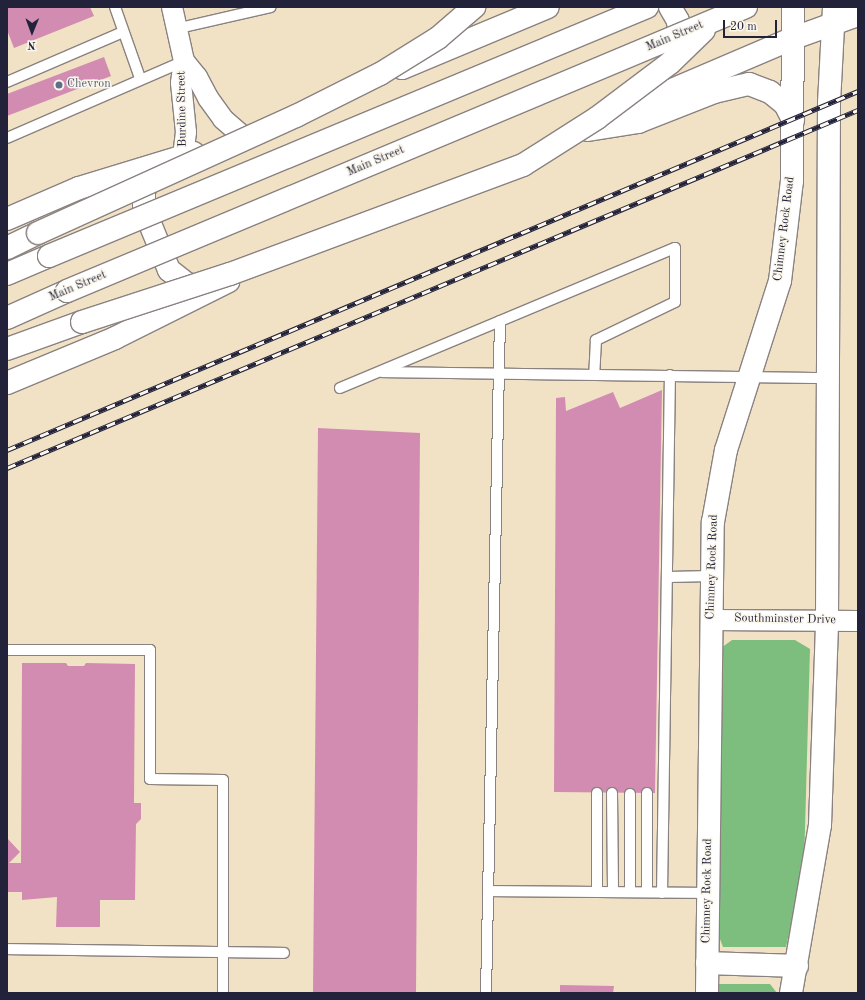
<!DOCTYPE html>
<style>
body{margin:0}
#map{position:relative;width:865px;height:1000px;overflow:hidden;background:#f1e2c5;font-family:"Old Standard TT",serif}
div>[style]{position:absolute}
.forest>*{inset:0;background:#7dbd7e}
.building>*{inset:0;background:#d38cb1}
.roads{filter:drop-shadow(1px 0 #8a8280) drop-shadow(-1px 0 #8a8280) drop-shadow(0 1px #8a8280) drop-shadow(0 -1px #8a8280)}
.lane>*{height:10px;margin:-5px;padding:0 5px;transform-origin:5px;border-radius:5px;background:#fff}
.street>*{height:20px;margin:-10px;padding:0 10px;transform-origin:10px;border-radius:10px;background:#fff}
.secondary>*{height:22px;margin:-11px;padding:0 11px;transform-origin:11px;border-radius:11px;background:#fff}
.highway>*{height:22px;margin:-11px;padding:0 11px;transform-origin:11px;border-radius:11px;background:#fff}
.rail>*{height:4.5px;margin-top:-2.25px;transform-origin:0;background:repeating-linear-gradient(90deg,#fbf7ec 0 9px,#22223b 0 18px);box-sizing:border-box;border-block:1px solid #22223b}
.bridges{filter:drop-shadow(1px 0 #8a8280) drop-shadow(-1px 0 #8a8280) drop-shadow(0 1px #8a8280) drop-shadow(0 -1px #8a8280)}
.highway-bridge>*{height:22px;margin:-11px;padding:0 11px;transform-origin:11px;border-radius:11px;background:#fff}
.dots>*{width:11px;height:11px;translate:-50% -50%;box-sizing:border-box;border:2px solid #fbf7ec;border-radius:50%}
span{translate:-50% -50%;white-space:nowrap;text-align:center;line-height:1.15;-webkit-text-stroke:3px #fbf7ec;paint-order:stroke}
.street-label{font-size:12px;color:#22223b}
.service-label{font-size:12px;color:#4e5e75}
.left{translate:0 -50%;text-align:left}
.frame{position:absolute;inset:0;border:8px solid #22223b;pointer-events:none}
.north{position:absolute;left:12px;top:12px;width:40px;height:40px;-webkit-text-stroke:3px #fbf7ec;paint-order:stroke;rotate:181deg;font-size:11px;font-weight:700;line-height:16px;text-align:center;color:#22223b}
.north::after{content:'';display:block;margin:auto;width:14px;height:18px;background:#22223b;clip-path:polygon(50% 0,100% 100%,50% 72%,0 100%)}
.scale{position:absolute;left:723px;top:20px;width:54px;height:18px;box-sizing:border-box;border:2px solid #22223b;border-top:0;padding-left:5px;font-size:12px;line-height:14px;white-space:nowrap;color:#22223b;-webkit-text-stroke:3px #fbf7ec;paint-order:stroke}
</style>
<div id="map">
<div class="forest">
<div style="clip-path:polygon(732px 640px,795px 640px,810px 649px,804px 865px,786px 947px,723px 947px,718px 934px,721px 648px)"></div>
<div style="clip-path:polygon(717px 984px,770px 984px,777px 993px,716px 993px)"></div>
</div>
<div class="building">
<div style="clip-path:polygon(7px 7px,90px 7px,94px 16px,14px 48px,7px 30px)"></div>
<div style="clip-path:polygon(104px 57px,111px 76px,7px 116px,7px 94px)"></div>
<div style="clip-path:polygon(662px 390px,655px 793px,554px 792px,556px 398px,565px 397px,566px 411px,613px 392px,620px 408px)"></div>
<div style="clip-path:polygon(318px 428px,420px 433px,416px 993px,313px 993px)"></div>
<div style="clip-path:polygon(22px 663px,66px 663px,68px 666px,84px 666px,86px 663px,135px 664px,134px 803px,141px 803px,141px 819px,136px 824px,135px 900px,100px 900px,100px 927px,56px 927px,57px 897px,22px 900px,22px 892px,7px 892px,7px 838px,20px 852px,9px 863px,21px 863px)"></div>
<div style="clip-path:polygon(560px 985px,614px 986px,613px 993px,560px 993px)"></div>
</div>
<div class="roads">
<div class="lane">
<div style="left:115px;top:7px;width:75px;rotate:70.6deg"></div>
<div style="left:175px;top:29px;width:98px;rotate:-12.9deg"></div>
<div style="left:7px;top:82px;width:126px;rotate:-23.3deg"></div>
<div style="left:7px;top:138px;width:193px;rotate:-23.5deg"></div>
<div style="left:382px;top:372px;width:446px;rotate:0.8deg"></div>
<div style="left:340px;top:388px;width:363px;rotate:-22.7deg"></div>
<div style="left:675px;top:248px;width:54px;rotate:90deg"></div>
<div style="left:675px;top:302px;width:88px;rotate:154.3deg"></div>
<div style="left:596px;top:340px;width:34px;rotate:93deg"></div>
<div style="left:668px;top:577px;width:44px;rotate:-1.3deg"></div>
<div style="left:7px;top:650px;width:143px"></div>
<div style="left:150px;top:650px;width:129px;rotate:90deg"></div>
<div style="left:150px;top:779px;width:73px;rotate:0.8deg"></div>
<div style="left:223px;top:780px;width:213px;rotate:90deg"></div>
<div style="left:597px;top:793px;width:99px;rotate:90deg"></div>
<div style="left:612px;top:793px;width:99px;rotate:89.4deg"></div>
<div style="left:630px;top:794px;width:98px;rotate:90deg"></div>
<div style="left:488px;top:891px;width:220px;rotate:0.5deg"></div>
<div style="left:647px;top:892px;width:99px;rotate:-90deg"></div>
<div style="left:662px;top:893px;width:518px;rotate:-89.12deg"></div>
<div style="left:7px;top:949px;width:277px;rotate:0.8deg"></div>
<div style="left:486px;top:993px;width:672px;rotate:-88.81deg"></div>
</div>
<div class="street">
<div style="left:172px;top:7px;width:55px;rotate:77.5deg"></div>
<div style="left:184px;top:61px;width:22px;rotate:98deg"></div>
<div style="left:181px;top:83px;width:49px;rotate:84.2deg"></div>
<div style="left:186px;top:132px;width:25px;rotate:97deg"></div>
<div style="left:184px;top:61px;width:21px;rotate:51deg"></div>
<div style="left:197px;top:77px;width:24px;rotate:62deg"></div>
<div style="left:208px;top:98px;width:26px;rotate:54deg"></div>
<div style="left:223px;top:119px;width:23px;rotate:41deg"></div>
<div style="left:711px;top:620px;width:147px;rotate:0.4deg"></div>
</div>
<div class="secondary">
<div style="left:588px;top:130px;width:51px;rotate:-9.1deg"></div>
<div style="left:638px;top:122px;width:82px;rotate:-21.5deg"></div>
<div style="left:714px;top:92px;width:36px;rotate:-13deg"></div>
<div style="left:749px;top:84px;width:22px;rotate:21deg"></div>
<div style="left:770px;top:92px;width:19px;rotate:39deg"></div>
<div style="left:785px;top:104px;width:18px;rotate:63deg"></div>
<div style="left:707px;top:963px;width:90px;rotate:1.9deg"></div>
<div style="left:707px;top:993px;width:471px;rotate:-89.3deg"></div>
<div style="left:713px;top:522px;width:73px;rotate:-79.8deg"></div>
<div style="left:726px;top:450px;width:177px;rotate:-72.3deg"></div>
<div style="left:780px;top:281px;width:101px;rotate:-83.2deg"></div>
<div style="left:792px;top:181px;width:174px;rotate:-89.7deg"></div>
<div style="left:791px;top:993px;width:170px;rotate:-80.2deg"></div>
<div style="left:820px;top:825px;width:204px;rotate:-88deg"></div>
<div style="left:827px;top:621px;width:518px;rotate:-89.78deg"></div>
<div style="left:829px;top:103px;width:96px;rotate:-87deg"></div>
</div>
<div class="highway">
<div style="left:670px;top:7px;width:16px;rotate:60deg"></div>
<div style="left:678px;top:21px;width:31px;rotate:84deg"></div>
<div style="left:402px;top:68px;width:158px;rotate:-22.7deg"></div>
<div style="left:599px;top:121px;width:212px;rotate:-23.1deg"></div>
<div style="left:794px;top:38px;width:68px;rotate:-19.8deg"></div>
<div style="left:157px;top:172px;width:6px;rotate:149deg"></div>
<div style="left:152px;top:175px;width:18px;rotate:117deg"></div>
<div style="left:144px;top:191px;width:18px;rotate:90deg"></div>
<div style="left:144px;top:209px;width:66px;rotate:67.7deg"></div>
<div style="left:169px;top:270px;width:23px;rotate:38deg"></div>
<div style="left:187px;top:284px;width:20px;rotate:9deg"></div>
<div style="left:7px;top:219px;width:78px;rotate:-23.3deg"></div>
<div style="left:79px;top:188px;width:120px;rotate:-16.9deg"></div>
<div style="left:7px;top:248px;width:34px;rotate:-26deg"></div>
<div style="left:7px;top:274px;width:46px;rotate:-23.2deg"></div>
<div style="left:7px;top:318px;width:66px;rotate:-24.2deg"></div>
<div style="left:7px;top:349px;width:80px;rotate:-19.8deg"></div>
<div style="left:7px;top:383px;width:117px;rotate:-22.6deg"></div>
<div style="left:115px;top:338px;width:127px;rotate:-26.6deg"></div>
</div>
</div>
<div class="rail">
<div style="left:7px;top:450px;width:924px;rotate:-22.87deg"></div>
<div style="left:7px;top:468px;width:923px;rotate:-22.82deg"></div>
</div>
<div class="bridges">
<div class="highway-bridge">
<div style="left:38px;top:233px;width:283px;rotate:-24.4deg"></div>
<div style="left:296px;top:116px;width:94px;rotate:-26.6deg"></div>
<div style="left:380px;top:74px;width:68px;rotate:-31.8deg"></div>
<div style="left:438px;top:38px;width:48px;rotate:-40.7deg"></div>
<div style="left:49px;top:256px;width:648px;rotate:-22.61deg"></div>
<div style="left:67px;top:291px;width:736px;rotate:-22.7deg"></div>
<div style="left:82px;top:322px;width:156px;rotate:-18deg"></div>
<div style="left:230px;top:274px;width:313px;rotate:-20.4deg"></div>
<div style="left:523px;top:165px;width:88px;rotate:-32.4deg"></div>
<div style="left:597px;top:118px;width:91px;rotate:-37deg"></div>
<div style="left:670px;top:63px;width:47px;rotate:-44.1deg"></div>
</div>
</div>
<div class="dots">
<div style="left:59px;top:85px;background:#5c6f8a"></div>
</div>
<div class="street-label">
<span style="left:675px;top:37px;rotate:-23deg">Main Street</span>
<span style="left:183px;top:109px;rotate:-91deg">Burdine Street</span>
<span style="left:376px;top:162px;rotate:-23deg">Main Street</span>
<span style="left:785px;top:229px;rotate:-83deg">Chimney Rock Road</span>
<span style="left:78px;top:287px;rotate:-23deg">Main Street</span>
<span style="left:713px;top:567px;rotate:-88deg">Chimney Rock Road</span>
<span style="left:785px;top:620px;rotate:1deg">Southminster Drive</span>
<span style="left:708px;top:891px;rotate:-89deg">Chimney Rock Road</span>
</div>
<div class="service-label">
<span class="left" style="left:67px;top:85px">Chevron</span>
</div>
<div class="frame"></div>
<div class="north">N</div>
<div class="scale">20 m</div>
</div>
